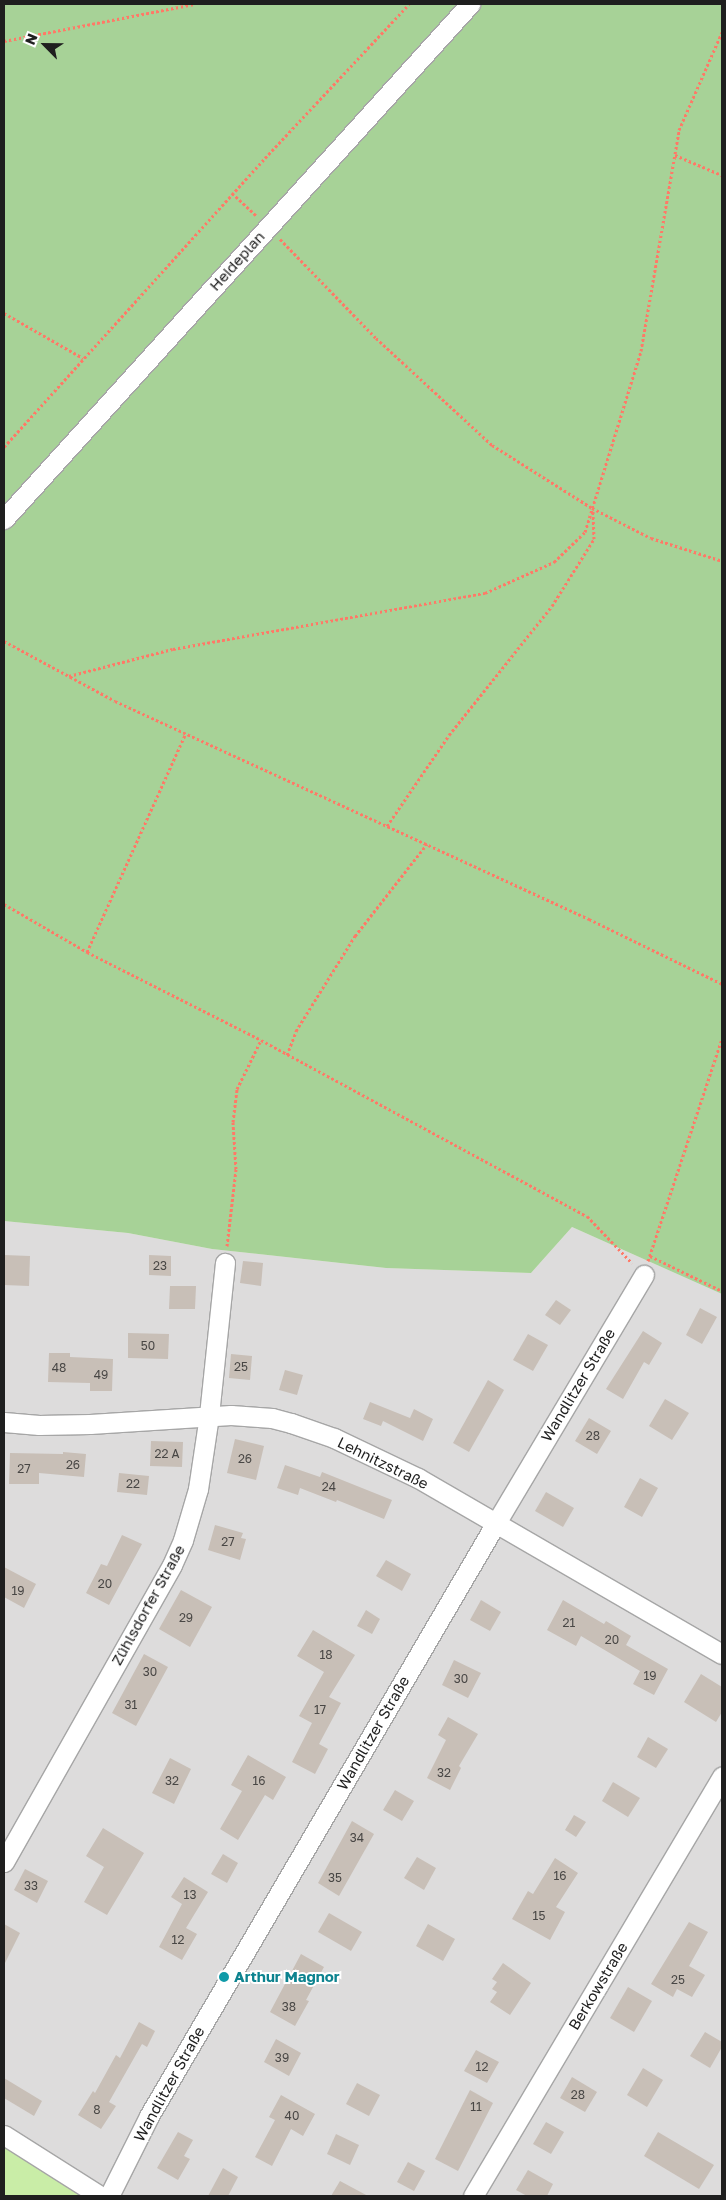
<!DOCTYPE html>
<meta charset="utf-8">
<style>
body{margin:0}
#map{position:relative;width:726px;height:2200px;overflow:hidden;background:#f0ece4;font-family:"Golos Text",sans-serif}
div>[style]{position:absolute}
.residential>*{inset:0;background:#dddcdc}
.grass>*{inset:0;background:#c9eda7}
.forest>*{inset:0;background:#a7d297}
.building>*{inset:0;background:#c8bfb7}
.path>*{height:3px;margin-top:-1.5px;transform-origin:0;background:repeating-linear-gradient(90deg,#ff7967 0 2.5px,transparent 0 5px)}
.roads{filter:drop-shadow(1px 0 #a6a6a6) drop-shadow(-1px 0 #a6a6a6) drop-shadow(0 1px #a6a6a6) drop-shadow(0 -1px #a6a6a6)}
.minor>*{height:19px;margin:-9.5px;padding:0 9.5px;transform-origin:9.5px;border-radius:9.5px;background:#fff}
.dots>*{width:14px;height:14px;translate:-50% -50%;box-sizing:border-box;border:2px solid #fff;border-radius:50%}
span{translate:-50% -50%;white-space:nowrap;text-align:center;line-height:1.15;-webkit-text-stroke:4px #fff;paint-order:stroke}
.number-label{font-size:12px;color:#494745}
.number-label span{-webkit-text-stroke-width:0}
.street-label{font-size:15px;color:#1f1f1f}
.culture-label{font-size:15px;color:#0d838f;font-weight:700}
.left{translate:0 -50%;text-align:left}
.frame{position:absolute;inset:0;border:5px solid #1f1f1f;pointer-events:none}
.north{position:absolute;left:20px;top:20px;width:50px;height:50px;-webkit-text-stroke:4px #fff;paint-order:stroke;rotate:293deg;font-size:14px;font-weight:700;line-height:20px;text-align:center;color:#1f1f1f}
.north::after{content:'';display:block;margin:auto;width:18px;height:22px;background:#1f1f1f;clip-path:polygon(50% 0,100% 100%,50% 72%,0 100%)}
</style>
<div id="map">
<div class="residential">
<div style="clip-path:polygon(4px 1221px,128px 1233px,212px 1249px,386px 1268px,531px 1273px,572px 1227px,722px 1294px,722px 2196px,4px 2196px)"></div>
</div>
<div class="grass">
<div style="clip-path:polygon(4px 2135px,99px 2196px,4px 2196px)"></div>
</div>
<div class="forest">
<div style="clip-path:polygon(4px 4px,722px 4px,722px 1294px,572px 1227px,531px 1273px,386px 1268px,212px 1249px,128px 1233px,4px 1221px)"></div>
</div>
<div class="building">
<div style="clip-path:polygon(4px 1255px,30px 1256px,29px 1286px,4px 1285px)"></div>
<div style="clip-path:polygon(149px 1255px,171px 1256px,171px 1276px,149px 1275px)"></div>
<div style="clip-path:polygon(243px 1261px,263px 1263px,261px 1286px,240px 1283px)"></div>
<div style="clip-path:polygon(170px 1286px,196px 1286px,195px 1309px,169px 1309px)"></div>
<div style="clip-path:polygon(556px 1300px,571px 1310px,560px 1325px,545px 1315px)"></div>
<div style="clip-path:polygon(700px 1308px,717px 1317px,702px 1344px,686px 1335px)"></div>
<div style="clip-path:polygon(643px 1331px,662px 1343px,649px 1365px,644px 1362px,623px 1399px,606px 1389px)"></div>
<div style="clip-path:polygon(128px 1333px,169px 1334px,168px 1359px,128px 1358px)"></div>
<div style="clip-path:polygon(528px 1334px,548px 1345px,533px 1371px,513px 1360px)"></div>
<div style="clip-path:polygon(49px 1353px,70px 1353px,70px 1357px,113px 1359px,112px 1391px,90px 1391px,90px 1383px,48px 1382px)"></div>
<div style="clip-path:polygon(231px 1354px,252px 1356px,250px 1380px,229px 1378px)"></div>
<div style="clip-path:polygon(285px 1370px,303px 1375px,297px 1395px,279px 1390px)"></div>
<div style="clip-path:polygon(488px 1380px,504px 1390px,469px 1452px,453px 1443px)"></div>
<div style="clip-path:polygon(665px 1399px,689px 1413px,672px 1440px,649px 1426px)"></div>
<div style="clip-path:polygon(370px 1402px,410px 1418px,414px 1409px,433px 1419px,423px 1441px,383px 1421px,381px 1426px,363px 1419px)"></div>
<div style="clip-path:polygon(589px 1418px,611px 1431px,597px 1454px,575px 1441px)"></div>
<div style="clip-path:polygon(235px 1439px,264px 1446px,256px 1480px,227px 1473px)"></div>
<div style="clip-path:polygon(151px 1441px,183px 1442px,182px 1467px,150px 1466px)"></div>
<div style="clip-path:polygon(63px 1452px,86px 1454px,84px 1477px,39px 1473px,39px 1484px,9px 1484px,10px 1453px,63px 1454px)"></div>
<div style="clip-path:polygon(285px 1465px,320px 1477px,322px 1472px,392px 1500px,384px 1519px,337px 1500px,336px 1502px,300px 1488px,298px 1495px,277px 1488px)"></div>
<div style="clip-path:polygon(119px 1473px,149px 1476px,147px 1495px,117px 1492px)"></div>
<div style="clip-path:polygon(640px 1478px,658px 1488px,642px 1517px,624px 1507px)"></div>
<div style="clip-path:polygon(546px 1492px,574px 1508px,563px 1527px,535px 1511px)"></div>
<div style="clip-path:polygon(215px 1525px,243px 1533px,241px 1538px,246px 1539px,240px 1560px,208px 1550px)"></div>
<div style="clip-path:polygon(122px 1535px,142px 1544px,109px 1605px,86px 1593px,101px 1564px,107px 1566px)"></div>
<div style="clip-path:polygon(386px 1560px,411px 1574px,402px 1591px,376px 1576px)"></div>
<div style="clip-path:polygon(4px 1567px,36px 1584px,24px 1608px,4px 1597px)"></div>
<div style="clip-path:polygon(181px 1590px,212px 1607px,190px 1647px,159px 1629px)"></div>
<div style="clip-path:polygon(481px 1600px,501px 1612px,490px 1631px,470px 1620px)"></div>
<div style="clip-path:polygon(563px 1600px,604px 1624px,606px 1621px,631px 1636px,626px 1645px,668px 1669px,654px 1695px,633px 1684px,640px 1671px,581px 1636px,576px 1646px,547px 1630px)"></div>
<div style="clip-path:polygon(366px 1610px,380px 1619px,372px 1634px,357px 1626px)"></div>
<div style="clip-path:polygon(313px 1630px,355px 1655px,329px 1697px,341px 1703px,319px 1744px,328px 1749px,315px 1774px,292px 1762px,312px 1723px,299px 1716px,324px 1672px,297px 1656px)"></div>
<div style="clip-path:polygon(144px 1654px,168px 1667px,136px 1726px,112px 1713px)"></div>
<div style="clip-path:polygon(454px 1660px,481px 1673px,468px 1698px,442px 1685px)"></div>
<div style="clip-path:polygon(701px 1674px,722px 1687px,722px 1712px,716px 1722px,684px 1702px)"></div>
<div style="clip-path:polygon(448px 1717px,478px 1734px,459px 1766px,461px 1768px,450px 1790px,427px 1778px,446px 1740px,438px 1735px)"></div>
<div style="clip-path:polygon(648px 1737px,668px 1749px,656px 1768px,637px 1757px)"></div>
<div style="clip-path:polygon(248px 1755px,286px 1777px,273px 1800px,265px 1795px,238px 1840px,220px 1829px,242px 1791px,231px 1785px)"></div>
<div style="clip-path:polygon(170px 1758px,191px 1769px,174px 1804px,152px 1793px)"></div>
<div style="clip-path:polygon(613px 1782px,640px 1798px,628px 1817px,602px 1801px)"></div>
<div style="clip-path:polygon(395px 1790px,414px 1801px,402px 1821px,383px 1810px)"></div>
<div style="clip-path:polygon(574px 1815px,586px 1822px,576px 1837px,565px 1830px)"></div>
<div style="clip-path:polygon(352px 1821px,374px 1834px,339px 1896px,318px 1883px)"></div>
<div style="clip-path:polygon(103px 1828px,144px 1853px,107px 1915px,84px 1902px,104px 1867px,86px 1856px)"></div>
<div style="clip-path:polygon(223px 1854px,238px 1863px,227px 1883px,211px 1874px)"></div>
<div style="clip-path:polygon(417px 1857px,436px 1868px,424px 1890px,404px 1878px)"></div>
<div style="clip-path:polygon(555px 1858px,578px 1873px,556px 1907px,565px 1912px,550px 1940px,512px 1919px,528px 1891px,533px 1894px)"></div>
<div style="clip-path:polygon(25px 1869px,48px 1881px,37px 1903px,14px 1890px)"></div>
<div style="clip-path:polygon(184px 1877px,208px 1892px,186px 1928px,197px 1934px,182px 1960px,159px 1947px,182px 1904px,171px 1897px)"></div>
<div style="clip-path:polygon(329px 1913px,362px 1932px,351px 1951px,318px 1932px)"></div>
<div style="clip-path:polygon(689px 1922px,708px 1932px,689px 1966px,705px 1975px,692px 1997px,677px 1989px,673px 1997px,651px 1984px)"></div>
<div style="clip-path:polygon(4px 1924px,20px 1933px,4px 1965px)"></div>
<div style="clip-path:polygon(428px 1924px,455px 1939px,443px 1961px,416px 1946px)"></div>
<div style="clip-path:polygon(301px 1954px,324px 1967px,306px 2000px,309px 2001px,295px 2026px,270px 2012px)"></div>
<div style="clip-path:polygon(503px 1963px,531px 1983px,510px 2015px,490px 2002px,497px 1992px,492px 1989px,497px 1982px,492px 1979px)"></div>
<div style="clip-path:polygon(628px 1987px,652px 2001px,634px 2032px,610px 2018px)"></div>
<div style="clip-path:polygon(139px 2022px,155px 2031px,147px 2047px,142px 2044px,109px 2102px,116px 2106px,101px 2129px,78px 2115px,93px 2091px,95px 2093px,116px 2055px,120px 2058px)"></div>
<div style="clip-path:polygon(705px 2032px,722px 2042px,722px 2047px,710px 2068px,690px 2056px)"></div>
<div style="clip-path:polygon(276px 2039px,301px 2053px,289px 2076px,264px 2062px)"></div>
<div style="clip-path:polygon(476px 2050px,499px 2062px,487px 2083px,464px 2071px)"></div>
<div style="clip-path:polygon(643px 2068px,663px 2080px,647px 2107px,627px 2095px)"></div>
<div style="clip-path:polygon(572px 2077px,597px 2092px,585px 2112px,560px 2098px)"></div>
<div style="clip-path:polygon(4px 2078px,42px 2101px,34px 2116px,4px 2098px)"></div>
<div style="clip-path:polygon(357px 2083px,380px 2095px,369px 2116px,346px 2104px)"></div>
<div style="clip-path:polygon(470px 2090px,493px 2103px,458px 2171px,435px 2159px)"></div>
<div style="clip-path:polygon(281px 2095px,315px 2114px,303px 2136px,291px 2129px,272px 2166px,255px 2157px,275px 2120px,269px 2117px)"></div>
<div style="clip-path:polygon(546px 2122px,564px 2132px,551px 2154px,533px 2144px)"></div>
<div style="clip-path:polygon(178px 2132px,193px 2140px,184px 2156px,190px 2159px,178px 2180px,157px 2168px)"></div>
<div style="clip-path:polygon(658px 2132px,714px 2165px,699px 2189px,644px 2156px)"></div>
<div style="clip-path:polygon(336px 2134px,359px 2145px,350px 2165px,327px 2154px)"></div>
<div style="clip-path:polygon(408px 2162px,425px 2171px,414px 2191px,397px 2182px)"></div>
<div style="clip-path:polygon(223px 2168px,238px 2177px,228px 2196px,208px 2196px)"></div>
<div style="clip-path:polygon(528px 2170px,553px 2184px,547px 2196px,527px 2196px,516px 2190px)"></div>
<div style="clip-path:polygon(340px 2181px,368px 2196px,331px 2196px)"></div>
</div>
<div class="path">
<div style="left:4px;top:41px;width:194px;rotate:-11deg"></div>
<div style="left:675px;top:155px;width:51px;rotate:23.1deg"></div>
<div style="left:232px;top:193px;width:33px;rotate:43deg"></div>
<div style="left:280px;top:239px;width:138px;rotate:45.9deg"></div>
<div style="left:376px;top:338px;width:158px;rotate:42.7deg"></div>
<div style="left:492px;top:445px;width:118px;rotate:32.2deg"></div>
<div style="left:592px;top:508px;width:66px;rotate:27deg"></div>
<div style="left:651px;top:538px;width:75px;rotate:17.9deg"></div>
<div style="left:4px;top:313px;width:91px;rotate:29.7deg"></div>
<div style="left:4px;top:447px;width:389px;rotate:-47.9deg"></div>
<div style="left:265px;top:158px;width:211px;rotate:-46.9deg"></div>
<div style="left:4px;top:641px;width:126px;rotate:28.4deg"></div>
<div style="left:115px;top:701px;width:522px;rotate:24.7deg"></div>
<div style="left:589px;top:919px;width:148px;rotate:26deg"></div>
<div style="left:69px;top:676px;width:107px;rotate:-14.6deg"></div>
<div style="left:173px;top:649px;width:317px;rotate:-10.2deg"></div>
<div style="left:485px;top:593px;width:76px;rotate:-24.2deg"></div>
<div style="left:554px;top:562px;width:43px;rotate:-44.1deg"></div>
<div style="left:585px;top:532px;width:189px;rotate:-72.8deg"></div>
<div style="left:641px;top:351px;width:224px;rotate:-80.2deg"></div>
<div style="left:679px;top:130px;width:107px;rotate:-66.3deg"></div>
<div style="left:387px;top:826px;width:110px;rotate:-55.7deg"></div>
<div style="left:449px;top:735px;width:165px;rotate:-51.4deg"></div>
<div style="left:552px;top:606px;width:79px;rotate:-57.9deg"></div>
<div style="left:594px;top:539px;width:28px;rotate:-92deg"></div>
<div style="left:4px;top:904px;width:96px;rotate:30deg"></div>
<div style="left:87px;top:952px;width:195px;rotate:26.8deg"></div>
<div style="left:261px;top:1040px;width:370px;rotate:28.4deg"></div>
<div style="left:587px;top:1216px;width:65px;rotate:46.2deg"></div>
<div style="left:87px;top:952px;width:240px;rotate:-65.7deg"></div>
<div style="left:287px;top:1055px;width:26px;rotate:-69deg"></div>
<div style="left:296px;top:1031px;width:112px;rotate:-58.2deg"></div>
<div style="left:355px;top:936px;width:117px;rotate:-52deg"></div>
<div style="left:227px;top:1246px;width:78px;rotate:-83.3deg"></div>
<div style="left:236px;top:1169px;width:47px;rotate:-93.7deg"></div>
<div style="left:233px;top:1122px;width:33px;rotate:-83deg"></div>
<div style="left:237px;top:1089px;width:55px;rotate:-63.9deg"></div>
<div style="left:650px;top:1256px;width:80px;rotate:25.9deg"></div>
<div style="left:648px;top:1261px;width:235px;rotate:-71.6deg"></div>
</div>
<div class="roads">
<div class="minor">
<div style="left:4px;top:519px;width:695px;rotate:-47.86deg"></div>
<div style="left:4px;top:1422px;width:35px;rotate:5deg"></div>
<div style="left:39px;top:1425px;width:51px;rotate:-1.1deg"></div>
<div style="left:90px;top:1424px;width:141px;rotate:-3.7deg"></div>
<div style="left:231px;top:1415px;width:41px;rotate:4.2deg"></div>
<div style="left:272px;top:1418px;width:20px;rotate:15deg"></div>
<div style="left:291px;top:1423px;width:46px;rotate:19.2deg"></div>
<div style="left:334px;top:1438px;width:93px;rotate:25.5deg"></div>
<div style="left:418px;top:1478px;width:351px;rotate:30.1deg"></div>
<div style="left:4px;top:1862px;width:341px;rotate:-60.5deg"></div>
<div style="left:172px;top:1565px;width:27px;rotate:-66deg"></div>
<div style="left:183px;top:1540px;width:53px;rotate:-73.6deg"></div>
<div style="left:198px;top:1489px;width:75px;rotate:-81.5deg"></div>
<div style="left:209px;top:1415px;width:153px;rotate:-84deg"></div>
<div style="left:4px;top:2135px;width:114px;rotate:32.4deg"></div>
<div style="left:109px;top:2196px;width:89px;rotate:-63.4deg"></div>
<div style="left:149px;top:2116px;width:687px;rotate:-59.67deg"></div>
<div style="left:496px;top:1523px;width:289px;rotate:-59.2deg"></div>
<div style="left:473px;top:2196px;width:488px;rotate:-59.3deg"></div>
</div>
</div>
<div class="dots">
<div style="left:224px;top:1977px;background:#0f9aa8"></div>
</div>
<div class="number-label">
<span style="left:160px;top:1266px">23</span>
<span style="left:148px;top:1346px">50</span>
<span style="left:241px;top:1367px">25</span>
<span style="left:59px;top:1368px">48</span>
<span style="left:101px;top:1375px">49</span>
<span style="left:593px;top:1436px">28</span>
<span style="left:167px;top:1454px">22 A</span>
<span style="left:245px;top:1459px">26</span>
<span style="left:73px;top:1465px">26</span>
<span style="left:24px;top:1469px">27</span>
<span style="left:133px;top:1484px">22</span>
<span style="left:329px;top:1487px">24</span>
<span style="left:228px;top:1542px">27</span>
<span style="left:105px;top:1584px">20</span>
<span style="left:18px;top:1591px">19</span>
<span style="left:186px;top:1618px">29</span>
<span style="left:569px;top:1623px">21</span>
<span style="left:612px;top:1640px">20</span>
<span style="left:326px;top:1655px">18</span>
<span style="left:150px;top:1672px">30</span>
<span style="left:650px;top:1676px">19</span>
<span style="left:461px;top:1679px">30</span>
<span style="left:131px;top:1705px">31</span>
<span style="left:320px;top:1710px">17</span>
<span style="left:444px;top:1773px">32</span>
<span style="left:172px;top:1781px">32</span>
<span style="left:259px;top:1781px">16</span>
<span style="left:357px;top:1838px">34</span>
<span style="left:560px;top:1876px">16</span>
<span style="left:335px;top:1878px">35</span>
<span style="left:31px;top:1886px">33</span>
<span style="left:190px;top:1895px">13</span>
<span style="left:539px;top:1916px">15</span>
<span style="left:178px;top:1940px">12</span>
<span style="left:678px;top:1980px">25</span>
<span style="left:289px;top:2007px">38</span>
<span style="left:282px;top:2058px">39</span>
<span style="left:482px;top:2067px">12</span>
<span style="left:578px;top:2095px">28</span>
<span style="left:476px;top:2107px">11</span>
<span style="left:97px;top:2110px">8</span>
<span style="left:292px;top:2116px">40</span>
</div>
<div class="street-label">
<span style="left:237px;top:261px;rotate:-48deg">Heideplan</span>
<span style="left:578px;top:1385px;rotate:-59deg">Wandlitzer Straße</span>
<span style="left:383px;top:1463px;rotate:26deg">Lehnitzstraße</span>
<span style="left:148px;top:1605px;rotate:-61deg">Zühlsdorfer Straße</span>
<span style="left:373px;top:1733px;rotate:-60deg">Wandlitzer Straße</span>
<span style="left:598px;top:1986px;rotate:-59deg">Berkowstraße</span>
<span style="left:169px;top:2084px;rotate:-61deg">Wandlitzer Straße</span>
</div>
<div class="culture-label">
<span class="left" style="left:234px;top:1977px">Arthur Magnor</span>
</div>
<div class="frame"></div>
<div class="north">N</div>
</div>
